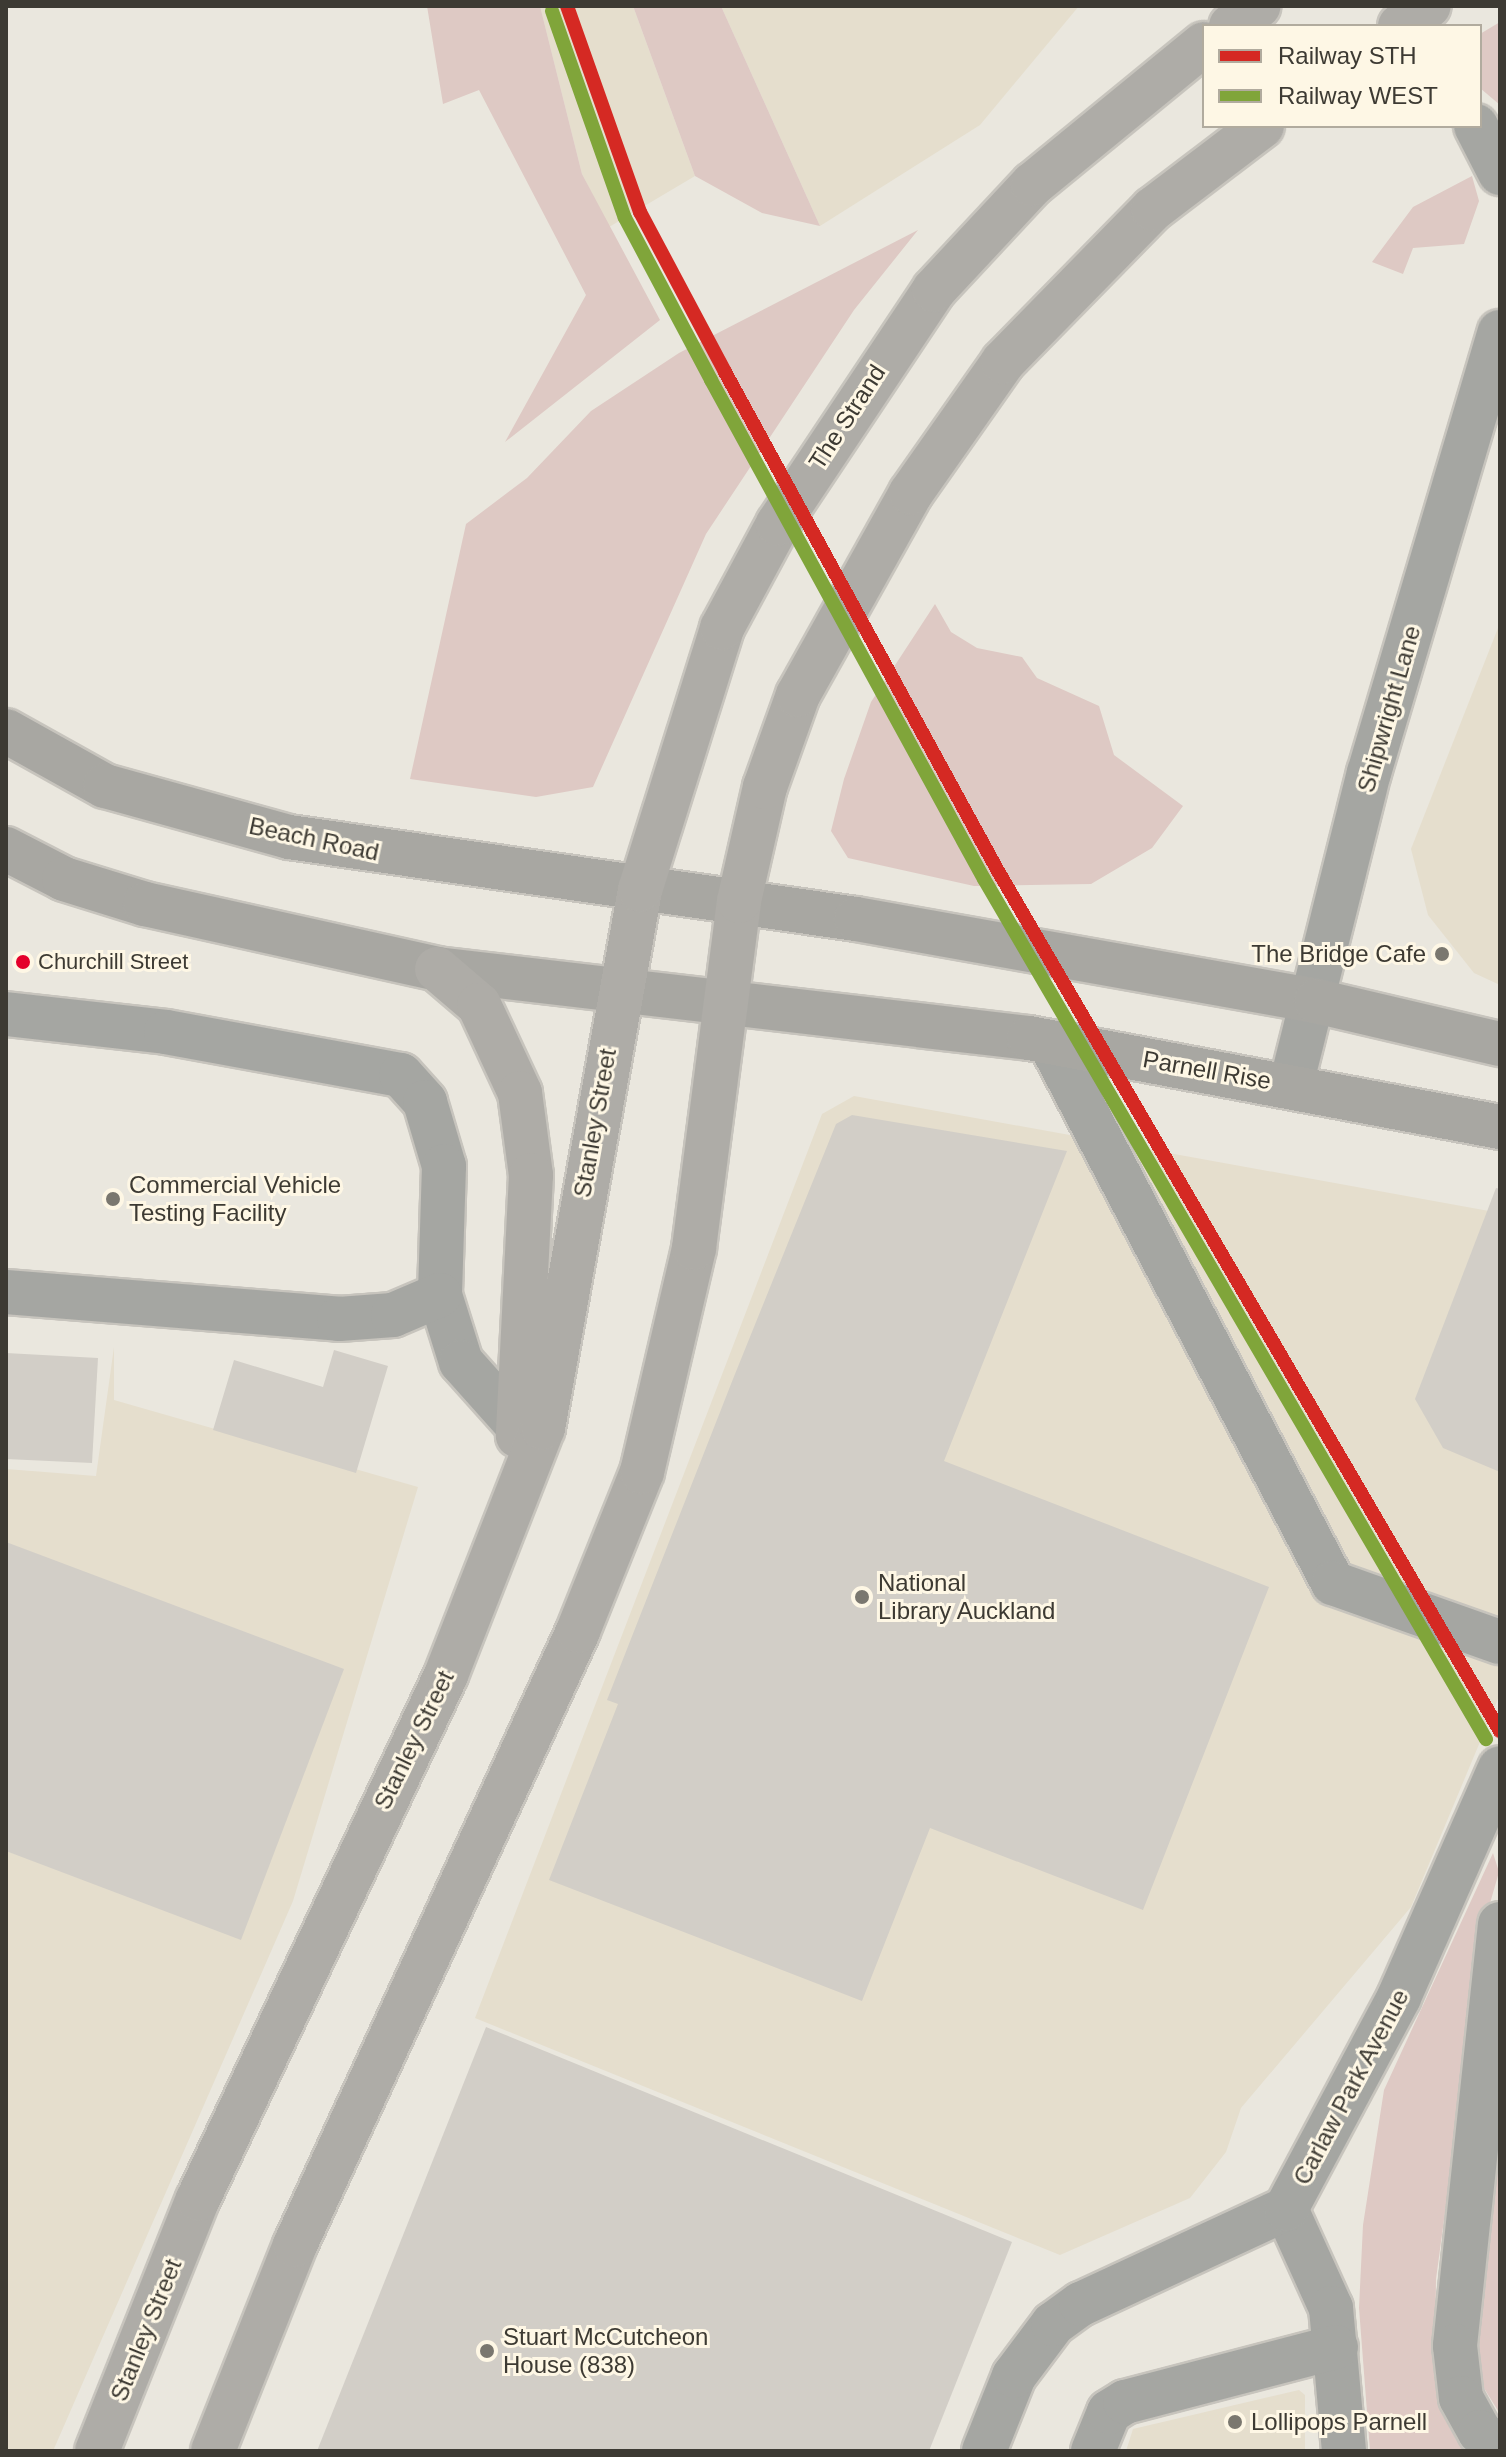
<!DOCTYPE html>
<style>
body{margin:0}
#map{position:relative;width:1506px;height:2457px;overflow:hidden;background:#eae7de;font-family:Arial,sans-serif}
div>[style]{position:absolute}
.built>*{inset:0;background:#e5decd}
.green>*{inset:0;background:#dec9c4}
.building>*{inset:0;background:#d2cec7}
.roads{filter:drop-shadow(2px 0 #c7c4bd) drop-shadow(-2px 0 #c7c4bd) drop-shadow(0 2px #c7c4bd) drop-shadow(0 -2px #c7c4bd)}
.minor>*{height:44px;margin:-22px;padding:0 22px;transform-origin:22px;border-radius:22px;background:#a5a6a2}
.major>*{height:44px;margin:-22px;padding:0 22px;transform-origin:22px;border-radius:22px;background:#a8a7a2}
.highway>*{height:44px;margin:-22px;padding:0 22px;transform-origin:22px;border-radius:22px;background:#aeaca7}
.rail-1>*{height:14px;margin:-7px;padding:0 7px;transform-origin:7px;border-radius:7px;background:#d52923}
.rail-2>*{height:14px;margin:-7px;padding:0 7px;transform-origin:7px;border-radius:7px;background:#80a53a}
.dots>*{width:22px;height:22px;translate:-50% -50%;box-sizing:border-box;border:4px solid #fef7e5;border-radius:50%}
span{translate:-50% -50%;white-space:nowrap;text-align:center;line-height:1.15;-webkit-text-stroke:6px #fef7e5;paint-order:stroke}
.bus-label{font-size:22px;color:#3d3a33}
.left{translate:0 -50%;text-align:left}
.street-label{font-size:24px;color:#3d3a33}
.poi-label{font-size:24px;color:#3d3a33}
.right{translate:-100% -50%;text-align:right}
.frame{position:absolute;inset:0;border:8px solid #3d3a33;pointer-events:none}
.legend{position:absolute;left:1202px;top:24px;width:280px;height:104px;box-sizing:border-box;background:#fef7e5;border:2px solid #b1ab9e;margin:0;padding:10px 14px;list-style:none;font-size:24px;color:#3d3a33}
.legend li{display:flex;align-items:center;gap:16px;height:40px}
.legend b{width:40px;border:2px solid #b1ab9e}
</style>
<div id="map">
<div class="built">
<div style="clip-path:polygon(540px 6px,633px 6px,695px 176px,609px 227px,582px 174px)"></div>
<div style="clip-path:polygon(721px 6px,1079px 6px,980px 125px,820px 226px)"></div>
<div style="clip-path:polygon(1500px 623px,1500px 985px,1474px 973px,1428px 915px,1411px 849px)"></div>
<div style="clip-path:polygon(854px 1096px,1500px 1213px,1500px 1694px,1411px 1907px,1241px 2108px,1226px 2152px,1190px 2198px,1060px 2255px,475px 2018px,822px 1114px)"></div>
<div style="clip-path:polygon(114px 1347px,114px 1400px,418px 1487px,293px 1901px,53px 2451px,6px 2451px,6px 1469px,96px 1476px)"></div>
<div style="clip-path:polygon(1299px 2390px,1305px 2395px,1305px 2451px,1126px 2451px,1133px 2429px)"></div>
</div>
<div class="green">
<div style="clip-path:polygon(427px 6px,540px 6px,582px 174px,660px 320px,505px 442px,586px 295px,479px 90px,443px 104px)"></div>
<div style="clip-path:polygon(633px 6px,721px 6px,820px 226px,762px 213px,695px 176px)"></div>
<div style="clip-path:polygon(1500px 22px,1500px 105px,1480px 88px,1480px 34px)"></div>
<div style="clip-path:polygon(1472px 176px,1479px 201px,1464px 244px,1413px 248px,1403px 274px,1372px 262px,1413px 207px)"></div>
<div style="clip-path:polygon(918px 230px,854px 310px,706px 534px,593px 787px,536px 797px,410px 779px,466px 524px,527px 478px,591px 411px,679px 353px)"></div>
<div style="clip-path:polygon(935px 604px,951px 632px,977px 648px,1022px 657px,1037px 678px,1099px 706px,1114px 755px,1183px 806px,1152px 848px,1091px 884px,974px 886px,848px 858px,831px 831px,844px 779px,871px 702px)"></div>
<div style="clip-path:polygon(1493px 1853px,1499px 1872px,1484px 1924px,1436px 2279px,1435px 2362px,1450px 2429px,1474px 2451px,1370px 2451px,1359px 2308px,1363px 2225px,1384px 2090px)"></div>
<div style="clip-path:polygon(1500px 2094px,1500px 2414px,1474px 2372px)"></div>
</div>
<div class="building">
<div style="clip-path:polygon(852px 1115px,1067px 1151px,944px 1461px,1269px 1587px,1143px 1910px,930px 1828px,862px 2001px,549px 1880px,618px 1704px,607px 1700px,733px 1379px,836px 1124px)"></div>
<div style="clip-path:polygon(1496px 1188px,1500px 1189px,1500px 1472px,1443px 1448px,1415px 1399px)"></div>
<div style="clip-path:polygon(334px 1350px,388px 1366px,356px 1473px,213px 1430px,234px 1360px,323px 1387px)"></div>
<div style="clip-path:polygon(6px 1353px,98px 1358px,92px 1463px,6px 1459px)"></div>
<div style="clip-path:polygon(6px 1542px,344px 1669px,241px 1940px,6px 1851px)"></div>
<div style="clip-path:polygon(486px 2027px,1012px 2242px,929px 2451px,317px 2451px)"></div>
</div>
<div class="roads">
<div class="minor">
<div style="left:1476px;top:126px;width:53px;rotate:62.9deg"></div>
<div style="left:6px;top:1014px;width:161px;rotate:6.4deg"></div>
<div style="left:166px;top:1032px;width:239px;rotate:10.4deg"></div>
<div style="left:401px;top:1075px;width:36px;rotate:48deg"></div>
<div style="left:425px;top:1102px;width:67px;rotate:73.5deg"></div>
<div style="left:444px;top:1166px;width:129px;rotate:91.8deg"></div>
<div style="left:440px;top:1295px;width:70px;rotate:72.6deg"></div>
<div style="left:461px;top:1362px;width:89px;rotate:48.2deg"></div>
<div style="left:1050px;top:1043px;width:610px;rotate:62.34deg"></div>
<div style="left:1333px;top:1583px;width:177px;rotate:19.5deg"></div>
<div style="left:1291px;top:1085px;width:322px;rotate:-76deg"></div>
<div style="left:1369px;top:773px;width:460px;rotate:-73.5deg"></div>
<div style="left:6px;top:1292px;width:334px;rotate:4.6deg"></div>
<div style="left:339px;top:1319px;width:54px;rotate:-4.2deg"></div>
<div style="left:393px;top:1315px;width:51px;rotate:-23.1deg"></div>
<div style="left:1500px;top:1924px;width:424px;rotate:96.1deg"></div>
<div style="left:1455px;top:2346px;width:52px;rotate:83.4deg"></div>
<div style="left:1461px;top:2398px;width:39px;rotate:61deg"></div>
<div style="left:1480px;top:2432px;width:26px;rotate:40deg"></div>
<div style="left:1286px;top:2209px;width:109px;rotate:65.6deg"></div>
<div style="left:1331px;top:2308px;width:144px;rotate:84.8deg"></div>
<div style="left:984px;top:2451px;width:81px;rotate:-68.2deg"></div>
<div style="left:1014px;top:2376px;width:65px;rotate:-53.1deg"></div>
<div style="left:1053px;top:2324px;width:34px;rotate:-36deg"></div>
<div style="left:1081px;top:2304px;width:226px;rotate:-24.9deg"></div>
<div style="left:1286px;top:2209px;width:240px;rotate:-61.9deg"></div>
<div style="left:1399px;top:1997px;width:250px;rotate:-66.2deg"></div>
<div style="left:1093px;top:2451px;width:42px;rotate:-67.7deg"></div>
<div style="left:1109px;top:2412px;width:19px;rotate:-32deg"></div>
<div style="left:1125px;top:2402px;width:218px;rotate:-14.6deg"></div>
</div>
<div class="major">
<div style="left:6px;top:731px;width:113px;rotate:29.1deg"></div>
<div style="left:105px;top:786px;width:191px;rotate:15.5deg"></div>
<div style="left:289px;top:837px;width:573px;rotate:8.23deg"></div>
<div style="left:856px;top:919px;width:467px;rotate:10.1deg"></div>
<div style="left:1316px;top:1001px;width:189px;rotate:13.2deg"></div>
<div style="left:6px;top:849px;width:65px;rotate:27.3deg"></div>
<div style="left:64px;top:879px;width:85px;rotate:17.2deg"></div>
<div style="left:145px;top:904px;width:299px;rotate:12.5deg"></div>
<div style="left:437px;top:969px;width:596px;rotate:6.65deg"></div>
<div style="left:1029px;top:1038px;width:479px;rotate:10.7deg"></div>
</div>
<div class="highway">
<div style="left:1231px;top:26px;width:34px;rotate:-36deg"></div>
<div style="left:1400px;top:26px;width:35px;rotate:-35deg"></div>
<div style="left:437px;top:969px;width:55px;rotate:40.6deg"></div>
<div style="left:479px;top:1005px;width:97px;rotate:65deg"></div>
<div style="left:520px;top:1093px;width:83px;rotate:82.4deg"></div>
<div style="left:531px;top:1175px;width:261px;rotate:92.9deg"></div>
<div style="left:97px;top:2451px;width:271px;rotate:-68.2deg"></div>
<div style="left:198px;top:2199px;width:580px;rotate:-64.67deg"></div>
<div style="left:446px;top:1675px;width:265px;rotate:-68.6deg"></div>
<div style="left:543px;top:1428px;width:547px;rotate:-79.78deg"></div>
<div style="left:640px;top:890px;width:275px;rotate:-72.6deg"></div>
<div style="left:722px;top:628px;width:118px;rotate:-61.7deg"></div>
<div style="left:778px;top:524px;width:281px;rotate:-56.3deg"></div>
<div style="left:934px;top:290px;width:145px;rotate:-47deg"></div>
<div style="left:1033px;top:184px;width:221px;rotate:-39.3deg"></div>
<div style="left:213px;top:2451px;width:222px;rotate:-68.3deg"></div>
<div style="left:295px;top:2245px;width:676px;rotate:-65.25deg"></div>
<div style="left:578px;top:1631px;width:171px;rotate:-68.1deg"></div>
<div style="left:642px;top:1472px;width:230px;rotate:-76.9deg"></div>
<div style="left:694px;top:1248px;width:350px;rotate:-82.6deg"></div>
<div style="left:739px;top:901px;width:117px;rotate:-77.2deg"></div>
<div style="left:765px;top:787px;width:98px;rotate:-70.3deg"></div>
<div style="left:798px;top:695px;width:231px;rotate:-60.8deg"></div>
<div style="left:911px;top:493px;width:160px;rotate:-54.9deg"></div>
<div style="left:1003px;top:362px;width:214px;rotate:-45.6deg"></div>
<div style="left:1153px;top:209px;width:137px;rotate:-37.3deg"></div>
</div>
</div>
<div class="rail-1">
<div style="left:567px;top:6px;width:219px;rotate:70.5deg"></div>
<div style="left:640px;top:212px;width:181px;rotate:62deg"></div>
<div style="left:725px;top:372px;width:569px;rotate:61.32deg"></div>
<div style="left:998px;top:871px;width:996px;rotate:59.73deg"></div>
</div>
<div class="rail-2">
<div style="left:552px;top:11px;width:219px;rotate:70.6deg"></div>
<div style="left:625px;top:218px;width:183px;rotate:62deg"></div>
<div style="left:711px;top:380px;width:569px;rotate:61.32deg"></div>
<div style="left:984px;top:879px;width:996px;rotate:59.73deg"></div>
</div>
<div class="dots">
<div style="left:1442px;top:954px;background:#7a776f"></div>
<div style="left:23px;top:962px;background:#e4002b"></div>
<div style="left:113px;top:1199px;background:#7a776f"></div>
<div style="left:862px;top:1597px;background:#7a776f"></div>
<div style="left:487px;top:2351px;background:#7a776f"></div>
<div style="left:1235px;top:2422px;background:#7a776f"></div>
</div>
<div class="bus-label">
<span class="left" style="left:38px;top:962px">Churchill Street</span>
</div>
<div class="street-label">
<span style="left:847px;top:417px;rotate:-57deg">The Strand</span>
<span style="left:1389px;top:709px;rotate:-74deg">Shipwright Lane</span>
<span style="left:314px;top:839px;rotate:12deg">Beach Road</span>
<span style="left:1207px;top:1070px;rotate:10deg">Parnell Rise</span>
<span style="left:595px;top:1123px;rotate:-80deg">Stanley Street</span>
<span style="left:414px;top:1740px;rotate:-64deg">Stanley Street</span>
<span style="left:1351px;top:2087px;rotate:-62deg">Carlaw Park Avenue</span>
<span style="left:146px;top:2330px;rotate:-68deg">Stanley Street</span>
</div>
<div class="poi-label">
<span class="right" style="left:1426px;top:954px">The Bridge Cafe</span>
<span class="left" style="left:129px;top:1199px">Commercial Vehicle<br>Testing Facility</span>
<span class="left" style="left:878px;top:1597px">National<br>Library Auckland</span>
<span class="left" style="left:503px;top:2351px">Stuart McCutcheon<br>House (838)</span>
<span class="left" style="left:1251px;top:2422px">Lollipops Parnell</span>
</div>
<div class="frame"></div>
<ul class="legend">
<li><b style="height:10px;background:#d52923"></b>Railway STH</li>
<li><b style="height:10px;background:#80a53a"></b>Railway WEST</li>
</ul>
</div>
